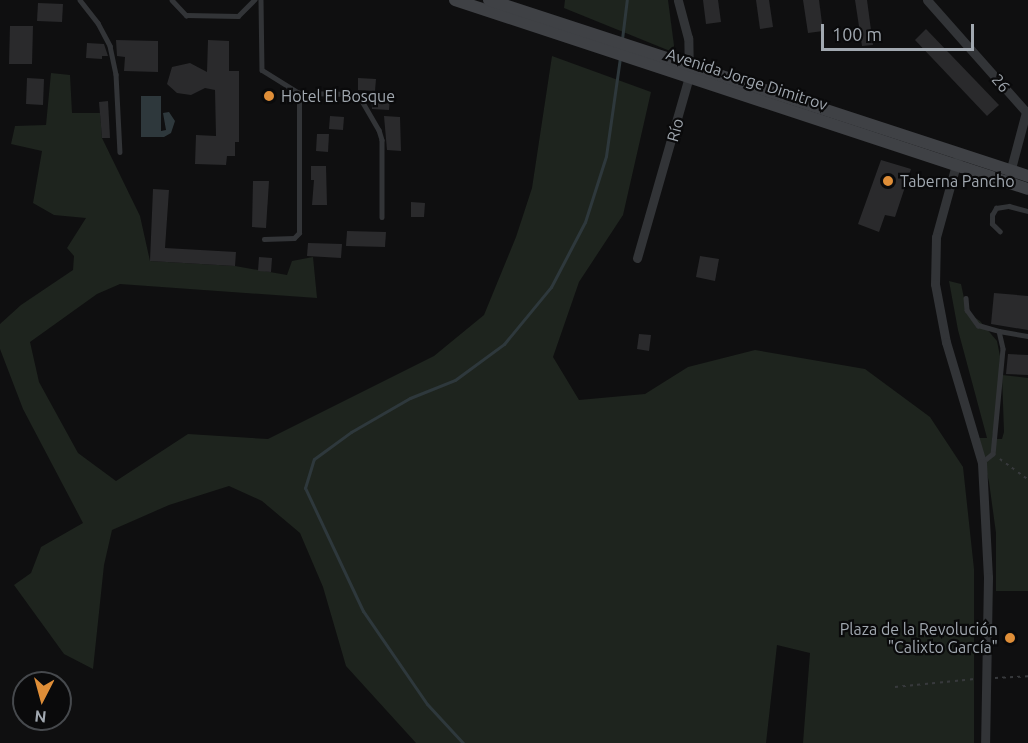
<!DOCTYPE html>
<meta charset="utf-8">
<style>
body{margin:0}
#map{position:relative;width:1028px;height:743px;overflow:hidden;background:#0f0f10;font-family:Ubuntu,sans-serif}
div>[style]{position:absolute}
.green>*{inset:0;background:#1e241e}
.water>*{inset:0;background:#2e383c}
.stream>*{height:3px;margin:-1.5px;padding:0 1.5px;transform-origin:1.5px;border-radius:1.5px;background:#2e383c}
.building>*{inset:0;background:#2a2a2c}
.path>*{height:1.5px;margin-top:-0.75px;transform-origin:0;background:repeating-linear-gradient(90deg,#37393c 0 3px,transparent 0 7.5px)}
.lane>*{height:4.5px;margin:-2.25px;padding:0 2.25px;transform-origin:2.25px;border-radius:2.25px;background:#323437}
.street>*{height:9px;margin:-4.5px;padding:0 4.5px;transform-origin:4.5px;border-radius:4.5px;background:#323437}
.secondary>*{height:12px;margin:-6px;padding:0 6px;transform-origin:6px;border-radius:6px;background:#3f4145}
.dots>*{width:16px;height:16px;translate:-50% -50%;box-sizing:border-box;border:3px solid #0a0a0b;border-radius:50%}
span{translate:-50% -50%;white-space:nowrap;text-align:center;line-height:1.15;-webkit-text-stroke:4.5px #0a0a0b;paint-order:stroke}
.street-label{font-size:16px;color:#a1a8b0}
.poi-label{font-size:16px;color:#a1a8b0}
.left{translate:0 -50%;text-align:left}
.right{translate:-100% -50%;text-align:right}
.north{position:absolute;left:12px;top:671px;width:60px;height:60px;box-sizing:border-box;background:#0a0a0b;border:2px solid #46494d;border-radius:50%;rotate:186deg;font-size:16px;font-weight:700;line-height:24px;text-align:center;color:#a1a8b0}
.north::after{content:'';display:block;margin:auto;width:21px;height:27px;background:#df8e38;clip-path:polygon(50% 0,100% 100%,50% 72%,0 100%)}
.scale{position:absolute;left:821px;top:24px;width:153px;height:27px;box-sizing:border-box;border:3px solid #a1a8b0;border-top:0;padding-left:8px;font-size:18px;line-height:21px;white-space:nowrap;color:#a1a8b0;-webkit-text-stroke:4px #0a0a0b;paint-order:stroke}
</style>
<div id="map">
<div class="green">
<div style="clip-path:polygon(565px 0,668px 0,675px 53px,564px 8px)"></div>
<div style="clip-path:polygon(552px 56px,651px 92px,623px 215px,579px 282px,553px 357px,579px 400px,645px 394px,688px 367px,755px 350px,865px 369px,930px 417px,963px 467px,974px 569px,974px 743px,803px 743px,810px 653px,777px 645px,766px 743px,416px 743px,346px 666px,323px 587px,300px 533px,262px 501px,229px 486px,169px 505px,112px 530px,104px 565px,93px 669px,64px 654px,14px 585px,31px 573px,41px 547px,83px 523px,23px 409px,0 349px,0 324px,21px 305px,73px 270px,74px 256px,67px 248px,86px 218px,54px 215px,33px 203px,42px 151px,11px 144px,15px 126px,46px 125px,51px 73px,70px 75px,72px 113px,100px 113px,102px 138px,140px 216px,150px 261px,235px 266px,287px 275px,292px 261px,313px 257px,317px 298px,120px 284px,97px 294px,30px 342px,39px 382px,78px 453px,116px 481px,188px 434px,268px 439px,434px 356px,484px 315px,516px 237px,532px 188px)"></div>
<div style="clip-path:polygon(949px 281px,961px 284px,967px 312px,980px 321px,997px 341px,1000px 356px,999px 394px,992px 439px,1002px 439px,1004px 432px,1002px 375px,1028px 378px,1028px 591px,996px 591px,996px 533px,989px 482px,978px 438px,987px 438px,958px 330px)"></div>
</div>
<div class="water">
<div style="clip-path:polygon(141px 96px,161px 96px,161px 131px,166px 130px,163px 113px,169px 112px,175px 121px,171px 133px,164px 137px,141px 137px)"></div>
</div>
<div class="stream">
<div style="left:622px;top:39px;width:39px;rotate:-83deg"></div>
<div style="left:463px;top:743px;width:53px;rotate:-132.7deg"></div>
<div style="left:427px;top:704px;width:113px;rotate:-124.5deg"></div>
<div style="left:363px;top:611px;width:136px;rotate:-115.2deg"></div>
<div style="left:305px;top:488px;width:30px;rotate:-73deg"></div>
<div style="left:314px;top:459px;width:46px;rotate:-36.1deg"></div>
<div style="left:351px;top:432px;width:68px;rotate:-30deg"></div>
<div style="left:410px;top:398px;width:48px;rotate:-21.8deg"></div>
<div style="left:455px;top:380px;width:61px;rotate:-36.3deg"></div>
<div style="left:504px;top:344px;width:74px;rotate:-50.5deg"></div>
<div style="left:551px;top:287px;width:73px;rotate:-62.4deg"></div>
<div style="left:585px;top:222px;width:69px;rotate:-72.3deg"></div>
<div style="left:606px;top:156px;width:99px;rotate:-81.9deg"></div>
</div>
<div class="building">
<div style="clip-path:polygon(703px 0,718px 0,721px 22px,706px 24px)"></div>
<div style="clip-path:polygon(756px 0,769px 0,773px 27px,760px 29px)"></div>
<div style="clip-path:polygon(803px 0,819px 0,823px 31px,808px 33px)"></div>
<div style="clip-path:polygon(855px 0,867px 0,873px 45px,862px 46px)"></div>
<div style="clip-path:polygon(38px 3px,63px 4px,62px 22px,37px 21px)"></div>
<div style="clip-path:polygon(10px 26px,33px 26px,32px 64px,9px 64px)"></div>
<div style="clip-path:polygon(926px 29px,999px 105px,987px 116px,915px 40px)"></div>
<div style="clip-path:polygon(116px 40px,158px 41px,158px 72px,124px 71px,125px 57px,117px 56px)"></div>
<div style="clip-path:polygon(208px 40px,229px 41px,229px 71px,239px 71px,239px 142px,235px 142px,235px 156px,227px 156px,226px 165px,195px 164px,196px 135px,216px 136px,215px 90px,205px 88px,191px 95px,177px 93px,167px 84px,172px 67px,190px 63px,207px 72px)"></div>
<div style="clip-path:polygon(87px 43px,104px 44px,108px 56px,102px 56px,102px 59px,86px 58px)"></div>
<div style="clip-path:polygon(27px 78px,44px 79px,43px 105px,26px 104px)"></div>
<div style="clip-path:polygon(358px 78px,376px 79px,375px 91px,358px 90px)"></div>
<div style="clip-path:polygon(371px 95px,390px 96px,389px 110px,372px 109px)"></div>
<div style="clip-path:polygon(108px 101px,110px 138px,102px 138px,99px 102px)"></div>
<div style="clip-path:polygon(330px 116px,344px 117px,343px 130px,329px 129px)"></div>
<div style="clip-path:polygon(384px 116px,400px 117px,401px 151px,387px 150px)"></div>
<div style="clip-path:polygon(317px 134px,329px 134px,328px 152px,316px 151px)"></div>
<div style="clip-path:polygon(881px 160px,911px 169px,895px 217px,885px 215px,879px 232px,858px 224px)"></div>
<div style="clip-path:polygon(311px 166px,326px 166px,327px 205px,312px 205px,314px 180px,311px 180px)"></div>
<div style="clip-path:polygon(253px 181px,269px 181px,266px 228px,252px 227px)"></div>
<div style="clip-path:polygon(153px 189px,169px 190px,165px 248px,236px 252px,235px 266px,150px 261px)"></div>
<div style="clip-path:polygon(411px 202px,425px 203px,424px 217px,411px 217px)"></div>
<div style="clip-path:polygon(347px 231px,386px 232px,385px 247px,346px 246px)"></div>
<div style="clip-path:polygon(308px 243px,342px 244px,341px 258px,307px 256px)"></div>
<div style="clip-path:polygon(700px 256px,719px 259px,715px 281px,696px 277px)"></div>
<div style="clip-path:polygon(259px 257px,272px 258px,271px 272px,258px 271px)"></div>
<div style="clip-path:polygon(994px 293px,1028px 296px,1028px 330px,991px 324px)"></div>
<div style="clip-path:polygon(639px 334px,651px 335px,649px 351px,637px 349px)"></div>
<div style="clip-path:polygon(1008px 354px,1028px 355px,1028px 375px,1006px 374px)"></div>
</div>
<div class="path">
<div style="left:1000px;top:459px;width:34px;rotate:36deg"></div>
<div style="left:995px;top:678px;width:33px;rotate:-3deg"></div>
<div style="left:895px;top:687px;width:80px;rotate:-5.7deg"></div>
</div>
<div class="lane">
<div style="left:80px;top:0;width:29px;rotate:52deg"></div>
<div style="left:98px;top:23px;width:26px;rotate:62deg"></div>
<div style="left:110px;top:46px;width:29px;rotate:78deg"></div>
<div style="left:116px;top:74px;width:78px;rotate:87.1deg"></div>
<div style="left:172px;top:0;width:21px;rotate:47deg"></div>
<div style="left:186px;top:15px;width:52px;rotate:1.1deg"></div>
<div style="left:238px;top:16px;width:23px;rotate:-45deg"></div>
<div style="left:261px;top:0;width:70px;rotate:89.2deg"></div>
<div style="left:262px;top:70px;width:44px;rotate:31.9deg"></div>
<div style="left:299px;top:93px;width:56px;rotate:1deg"></div>
<div style="left:355px;top:94px;width:8px;rotate:40deg"></div>
<div style="left:361px;top:99px;width:36px;rotate:60deg"></div>
<div style="left:379px;top:130px;width:10px;rotate:73deg"></div>
<div style="left:382px;top:140px;width:77px;rotate:90deg"></div>
<div style="left:1000px;top:232px;width:11px;rotate:-135deg"></div>
<div style="left:992px;top:224px;width:9px;rotate:-90deg"></div>
<div style="left:992px;top:215px;width:8px;rotate:-60deg"></div>
<div style="left:996px;top:208px;width:13px;rotate:-9deg"></div>
<div style="left:1009px;top:206px;width:20px;rotate:15deg"></div>
<div style="left:264px;top:239px;width:30px;rotate:-2deg"></div>
<div style="left:294px;top:238px;width:7px;rotate:-45deg"></div>
<div style="left:299px;top:233px;width:140px;rotate:-90deg"></div>
<div style="left:966px;top:298px;width:12px;rotate:85deg"></div>
<div style="left:967px;top:310px;width:19px;rotate:54deg"></div>
<div style="left:978px;top:325px;width:22px;rotate:16deg"></div>
<div style="left:999px;top:331px;width:18px;rotate:77deg"></div>
<div style="left:1003px;top:349px;width:105px;rotate:95.4deg"></div>
<div style="left:993px;top:454px;width:14px;rotate:141deg"></div>
<div style="left:999px;top:331px;width:29px;rotate:10deg"></div>
</div>
<div class="street">
<div style="left:927px;top:0;width:149px;rotate:48.5deg"></div>
<div style="left:957px;top:161px;width:79px;rotate:105.4deg"></div>
<div style="left:936px;top:237px;width:47px;rotate:91.2deg"></div>
<div style="left:935px;top:284px;width:59px;rotate:79.3deg"></div>
<div style="left:946px;top:342px;width:126px;rotate:73.4deg"></div>
<div style="left:982px;top:463px;width:114px;rotate:87deg"></div>
<div style="left:988px;top:577px;width:166px;rotate:91deg"></div>
<div style="left:1009px;top:176px;width:66px;rotate:-75.1deg"></div>
<div style="left:637px;top:258px;width:188px;rotate:-74deg"></div>
<div style="left:689px;top:77px;width:39px;rotate:-91deg"></div>
<div style="left:688px;top:38px;width:39px;rotate:-105deg"></div>
</div>
<div class="secondary">
<div style="left:455px;top:0;width:603px;rotate:18.25deg"></div>
<div style="left:489px;top:0;width:567px;rotate:18.08deg"></div>
</div>
<div class="dots">
<div style="left:269px;top:96px;background:#df8e38"></div>
<div style="left:888px;top:181px;background:#df8e38"></div>
<div style="left:1010px;top:638px;background:#df8e38"></div>
</div>
<div class="street-label">
<span style="left:747px;top:79px;rotate:18deg">Avenida Jorge Dimitrov</span>
<span style="left:1001px;top:83px;rotate:49deg">26</span>
<span style="left:675px;top:130px;rotate:-75deg">Río</span>
</div>
<div class="poi-label">
<span class="left" style="left:281px;top:96px">Hotel El Bosque</span>
<span class="left" style="left:900px;top:181px">Taberna Pancho</span>
<span class="right" style="left:998px;top:638px">Plaza de la Revolución<br>"Calixto García"</span>
</div>
<div class="north">N</div>
<div class="scale">100 m</div>
</div>
